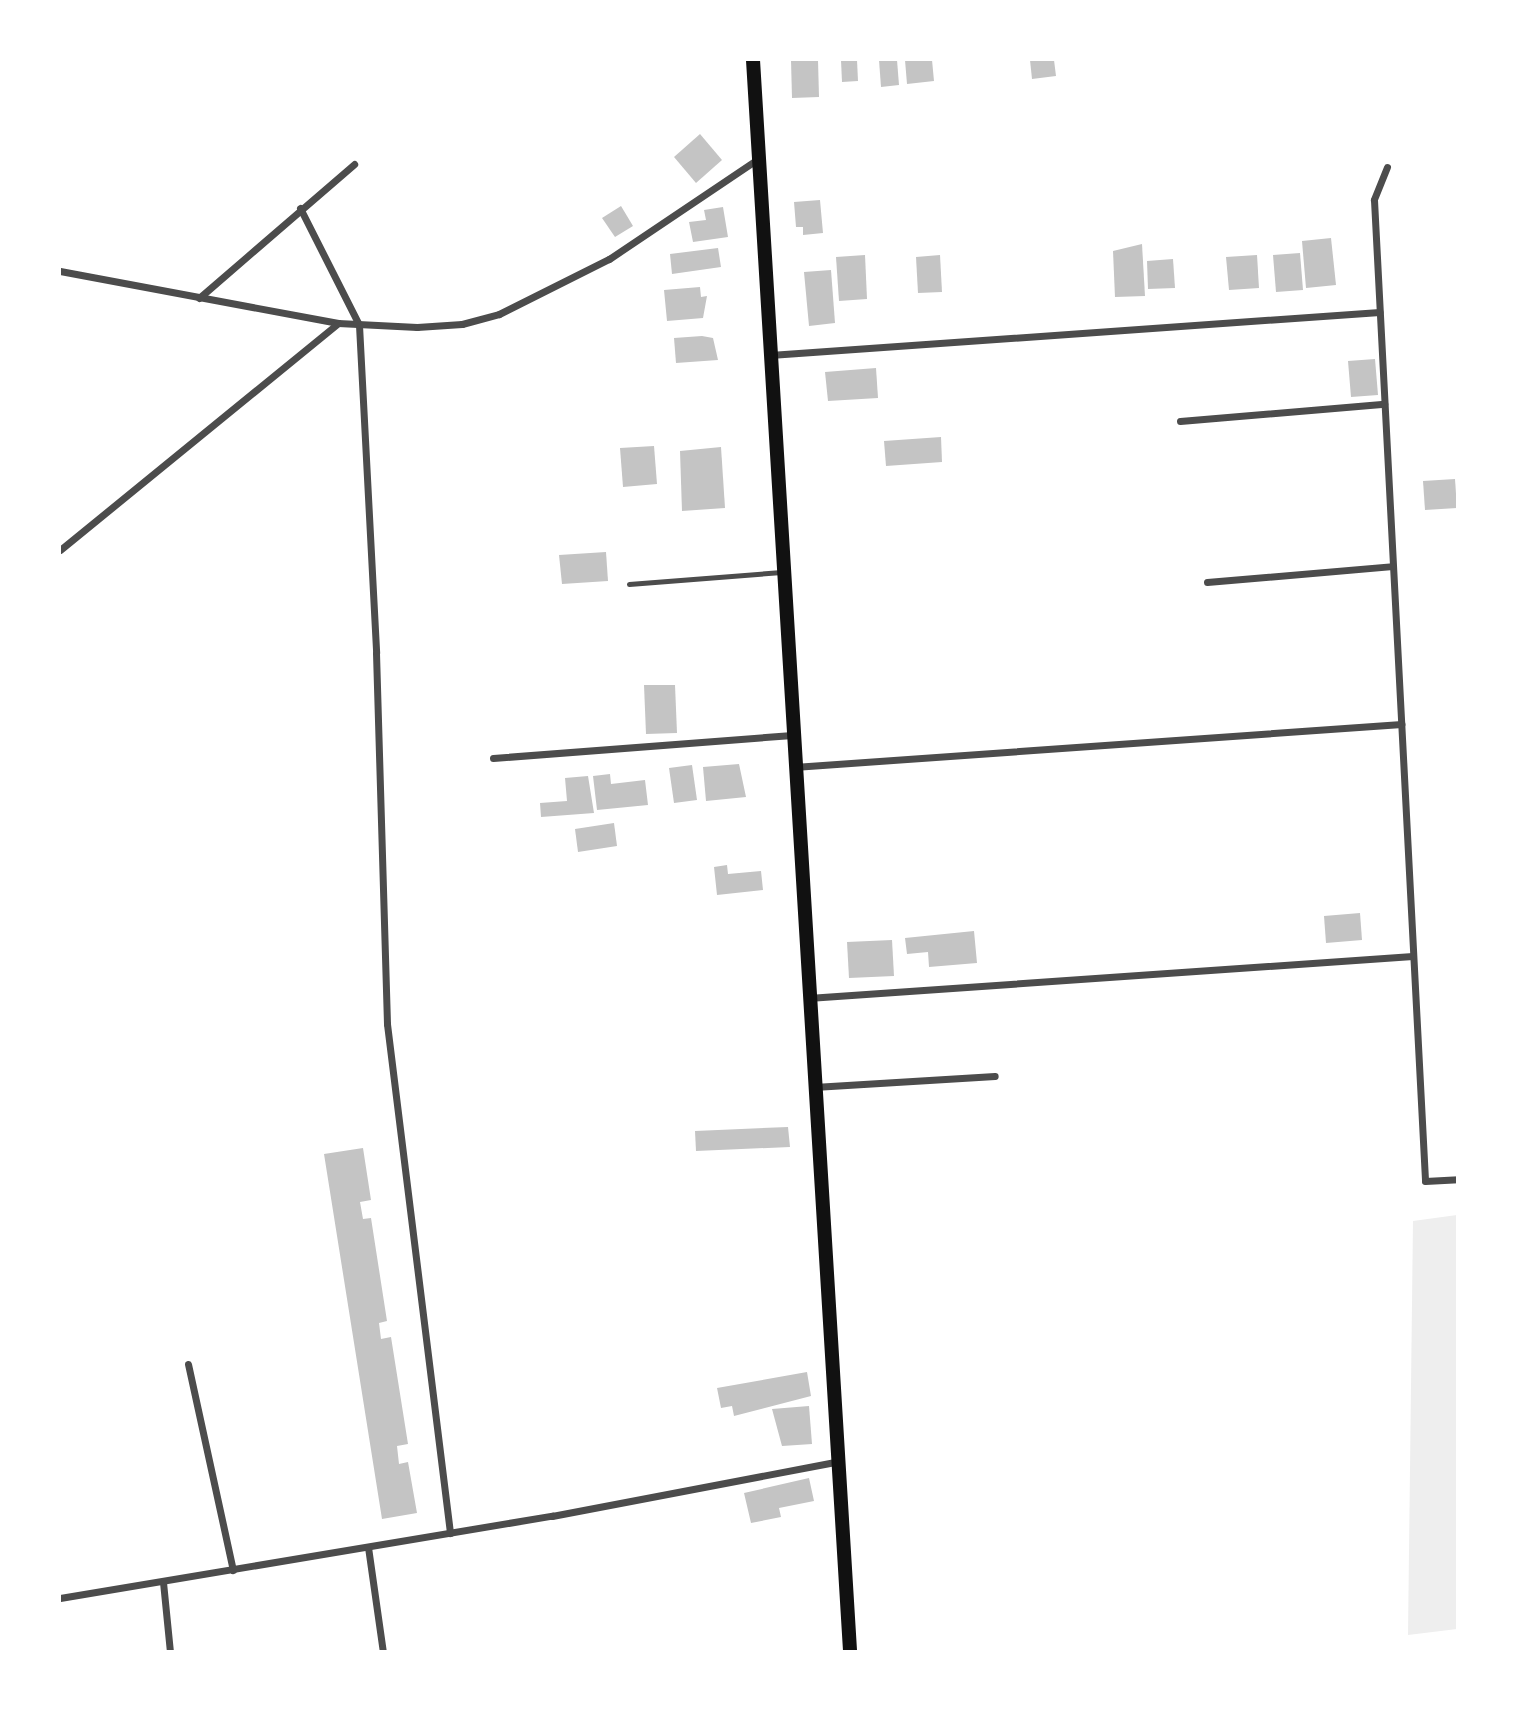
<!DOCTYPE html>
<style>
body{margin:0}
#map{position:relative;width:1517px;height:1711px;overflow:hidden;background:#fff;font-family:"Space Grotesk",sans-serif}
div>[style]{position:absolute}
.green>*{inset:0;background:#eee}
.building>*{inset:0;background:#c4c4c4}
.service>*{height:5px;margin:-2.5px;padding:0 2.5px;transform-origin:2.5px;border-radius:2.5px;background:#4c4c4c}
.minor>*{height:7px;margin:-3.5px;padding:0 3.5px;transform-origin:3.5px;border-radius:3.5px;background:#4c4c4c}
.secondary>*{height:14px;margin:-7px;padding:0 7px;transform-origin:7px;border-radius:7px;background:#111}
span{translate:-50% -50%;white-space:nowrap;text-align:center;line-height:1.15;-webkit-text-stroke:5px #fff;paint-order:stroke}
.frame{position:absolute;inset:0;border:61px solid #fff;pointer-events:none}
</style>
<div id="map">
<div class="green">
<div style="clip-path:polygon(1457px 1215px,1457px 1629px,1408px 1635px,1413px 1221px)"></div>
</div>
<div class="building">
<div style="clip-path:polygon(791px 60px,818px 60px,819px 97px,792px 98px)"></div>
<div style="clip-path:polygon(841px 60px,857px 60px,858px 81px,842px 82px)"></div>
<div style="clip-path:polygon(879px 60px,897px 60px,899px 85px,881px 87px)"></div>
<div style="clip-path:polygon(905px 60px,932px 60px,934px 81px,907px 84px)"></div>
<div style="clip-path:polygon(1030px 60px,1054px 60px,1056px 76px,1032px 79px)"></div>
<div style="clip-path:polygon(700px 134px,722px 160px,696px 183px,674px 157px)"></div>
<div style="clip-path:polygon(820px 200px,823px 233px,803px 235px,803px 227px,796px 227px,794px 202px)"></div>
<div style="clip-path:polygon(621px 206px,633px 226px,615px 237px,602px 218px)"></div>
<div style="clip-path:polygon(723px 207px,728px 237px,693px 242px,689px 222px,706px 220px,704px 210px)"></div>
<div style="clip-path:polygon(1331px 238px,1336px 285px,1306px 288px,1302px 241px)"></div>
<div style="clip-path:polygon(1142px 244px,1145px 296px,1115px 297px,1113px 251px)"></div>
<div style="clip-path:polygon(718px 248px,721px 267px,672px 274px,670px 254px)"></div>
<div style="clip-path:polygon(1300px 253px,1303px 290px,1276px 292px,1273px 255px)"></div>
<div style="clip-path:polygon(865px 255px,867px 299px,839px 301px,836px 257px)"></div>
<div style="clip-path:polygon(940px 255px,942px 292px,918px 293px,916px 257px)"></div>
<div style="clip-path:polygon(1257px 255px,1259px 288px,1229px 290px,1226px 257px)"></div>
<div style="clip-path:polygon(1173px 259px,1175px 288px,1148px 289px,1147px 261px)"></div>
<div style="clip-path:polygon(831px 270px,835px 323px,809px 326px,804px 272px)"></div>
<div style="clip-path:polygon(700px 287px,701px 297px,707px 296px,703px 318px,667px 321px,664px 290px)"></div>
<div style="clip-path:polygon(702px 336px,713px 338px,718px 360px,676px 363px,674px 338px)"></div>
<div style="clip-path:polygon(1375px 359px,1378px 395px,1351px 397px,1348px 361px)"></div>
<div style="clip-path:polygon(876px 368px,878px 398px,828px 401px,825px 372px)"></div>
<div style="clip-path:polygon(941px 437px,942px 462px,886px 466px,884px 441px)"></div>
<div style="clip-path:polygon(654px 446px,657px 484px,623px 487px,620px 448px)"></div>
<div style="clip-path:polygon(721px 447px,725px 508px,682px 511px,680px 451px)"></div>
<div style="clip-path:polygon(1455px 479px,1457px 508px,1425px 510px,1423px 481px)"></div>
<div style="clip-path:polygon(606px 552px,608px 581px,562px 584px,559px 555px)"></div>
<div style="clip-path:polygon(644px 685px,675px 685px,677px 733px,646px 734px)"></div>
<div style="clip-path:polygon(739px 764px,746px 797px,706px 801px,703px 767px)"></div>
<div style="clip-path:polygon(692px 765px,697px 800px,674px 803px,669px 768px)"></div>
<div style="clip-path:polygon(610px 774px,611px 784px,645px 780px,648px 805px,597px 810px,593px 776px)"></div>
<div style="clip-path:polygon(588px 776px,594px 813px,541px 817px,540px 803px,567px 801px,565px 778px)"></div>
<div style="clip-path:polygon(614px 823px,617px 846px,578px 852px,575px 829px)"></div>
<div style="clip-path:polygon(727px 865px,728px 874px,761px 871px,763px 890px,717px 895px,714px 867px)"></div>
<div style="clip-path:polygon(1360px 913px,1362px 940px,1326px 943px,1324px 916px)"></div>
<div style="clip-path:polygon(974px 931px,977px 963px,929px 967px,928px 952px,907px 954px,905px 938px)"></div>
<div style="clip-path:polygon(892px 940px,894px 976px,849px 978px,847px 942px)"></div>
<div style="clip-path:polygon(788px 1127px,790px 1147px,696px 1151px,695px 1131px)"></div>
<div style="clip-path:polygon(363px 1148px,371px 1200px,360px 1202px,363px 1219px,371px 1218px,387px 1321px,379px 1323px,381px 1339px,391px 1337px,408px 1444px,397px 1446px,399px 1464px,408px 1462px,417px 1513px,382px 1519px,324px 1154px)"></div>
<div style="clip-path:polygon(807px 1372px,811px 1396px,734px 1416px,732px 1406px,721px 1408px,717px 1388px)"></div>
<div style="clip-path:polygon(809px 1406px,812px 1444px,782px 1446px,772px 1409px)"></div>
<div style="clip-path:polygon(809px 1478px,814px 1501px,779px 1508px,781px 1517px,751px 1523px,744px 1493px)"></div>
</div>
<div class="service">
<div style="left:629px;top:584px;width:153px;rotate:-4.5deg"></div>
</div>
<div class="minor">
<div style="left:1387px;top:167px;width:35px;rotate:112deg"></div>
<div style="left:1374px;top:200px;width:982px;rotate:87.02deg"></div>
<div style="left:1425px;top:1181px;width:33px;rotate:-3deg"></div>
<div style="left:300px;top:208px;width:131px;rotate:63.2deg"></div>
<div style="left:359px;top:325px;width:328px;rotate:87deg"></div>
<div style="left:376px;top:653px;width:371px;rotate:88.3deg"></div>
<div style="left:387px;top:1024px;width:513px;rotate:82.94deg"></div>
<div style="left:60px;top:271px;width:283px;rotate:10.6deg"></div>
<div style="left:338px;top:323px;width:79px;rotate:2.9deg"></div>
<div style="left:417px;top:327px;width:45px;rotate:-3.8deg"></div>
<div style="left:462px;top:324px;width:38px;rotate:-15deg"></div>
<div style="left:499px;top:314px;width:123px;rotate:-26.6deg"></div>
<div style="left:609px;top:259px;width:179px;rotate:-33.9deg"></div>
<div style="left:199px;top:298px;width:205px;rotate:-40.8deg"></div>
<div style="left:770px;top:355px;width:611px;rotate:-4.04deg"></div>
<div style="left:1180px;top:421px;width:205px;rotate:-4.8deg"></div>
<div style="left:60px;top:550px;width:359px;rotate:-39.2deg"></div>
<div style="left:1207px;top:582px;width:186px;rotate:-4.9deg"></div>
<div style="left:493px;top:758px;width:300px;rotate:-4.4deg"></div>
<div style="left:794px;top:767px;width:609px;rotate:-4.05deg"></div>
<div style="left:808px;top:998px;width:606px;rotate:-3.97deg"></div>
<div style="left:814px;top:1087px;width:181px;rotate:-3.5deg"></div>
<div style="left:188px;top:1364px;width:211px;rotate:77.7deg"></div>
<div style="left:368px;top:1547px;width:106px;rotate:81.9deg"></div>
<div style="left:163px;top:1582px;width:70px;rotate:84.3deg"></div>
<div style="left:60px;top:1598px;width:499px;rotate:-9.5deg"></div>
<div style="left:552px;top:1516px;width:288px;rotate:-10.8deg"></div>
</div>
<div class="secondary">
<div style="left:753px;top:60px;width:1595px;rotate:86.51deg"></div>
</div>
<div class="frame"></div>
</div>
